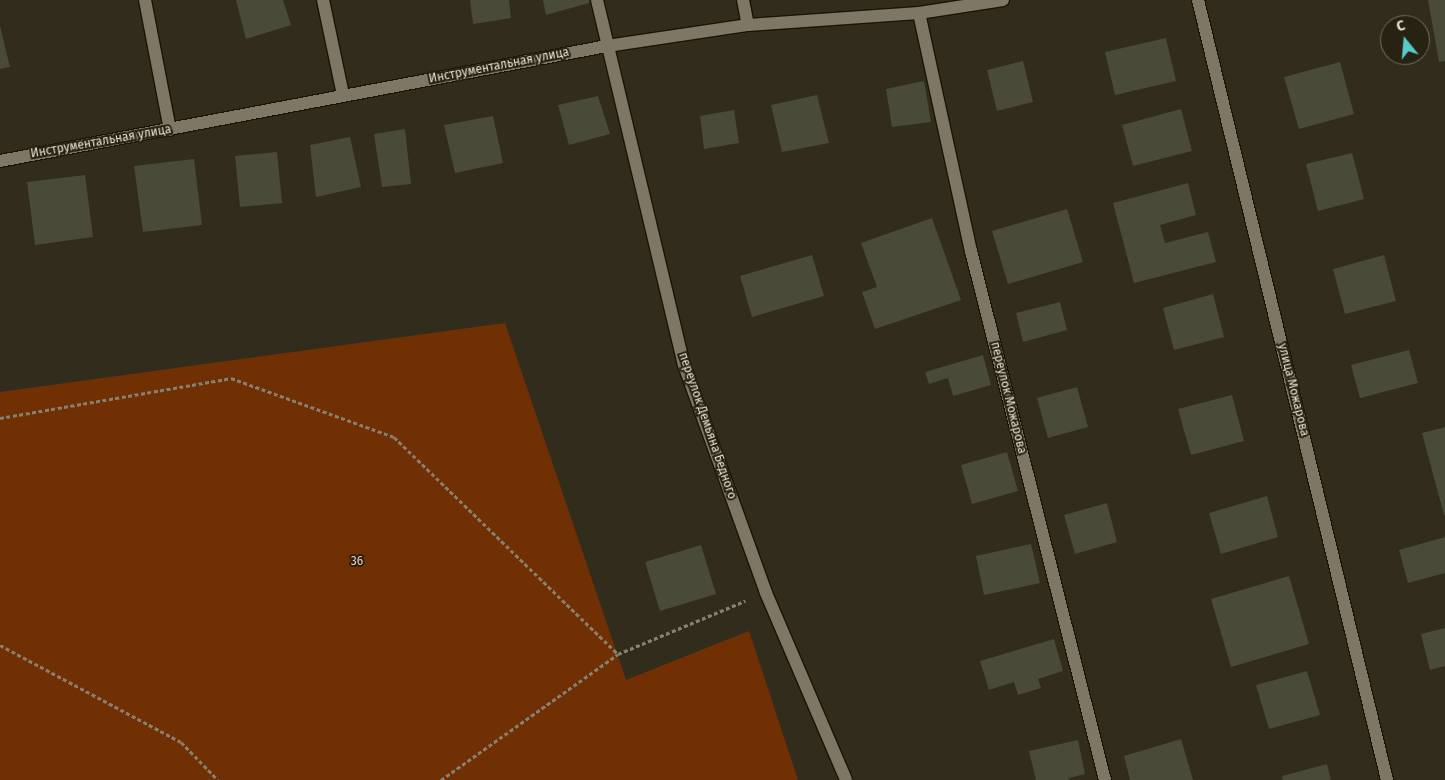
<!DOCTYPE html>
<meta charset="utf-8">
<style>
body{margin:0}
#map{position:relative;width:1445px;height:780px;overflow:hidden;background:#322c1c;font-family:"Fira Sans",sans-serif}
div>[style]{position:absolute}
.green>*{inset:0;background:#713004}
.building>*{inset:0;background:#494a38}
.path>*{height:3px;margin-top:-1.5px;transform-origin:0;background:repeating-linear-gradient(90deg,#858072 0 4px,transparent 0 6.5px)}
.roads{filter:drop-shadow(1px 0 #1a1405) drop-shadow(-1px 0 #1a1405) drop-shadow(0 1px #1a1405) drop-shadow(0 -1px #1a1405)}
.minor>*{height:12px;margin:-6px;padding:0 6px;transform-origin:6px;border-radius:6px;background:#7e7765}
span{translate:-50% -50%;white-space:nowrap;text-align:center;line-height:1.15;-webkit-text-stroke:4px #282212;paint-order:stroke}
.street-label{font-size:12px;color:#e7e3d9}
.park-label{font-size:12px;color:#f6cbb6}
.north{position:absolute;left:1380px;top:15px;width:50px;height:50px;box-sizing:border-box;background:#282212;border:1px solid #746f62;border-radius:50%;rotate:343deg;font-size:14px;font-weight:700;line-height:20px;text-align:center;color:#e7e3d9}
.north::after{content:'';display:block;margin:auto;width:18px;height:22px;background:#53cdcb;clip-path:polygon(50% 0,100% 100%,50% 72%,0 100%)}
</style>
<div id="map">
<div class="green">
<div style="clip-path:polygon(505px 323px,626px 680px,749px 631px,798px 780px,0 780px,0 392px)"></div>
</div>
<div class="building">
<div style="clip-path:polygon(236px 0,283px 0,291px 25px,246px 39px)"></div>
<div style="clip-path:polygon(470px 0,509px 0,511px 18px,473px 24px)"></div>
<div style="clip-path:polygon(543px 0,589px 0,589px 3px,546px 15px)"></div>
<div style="clip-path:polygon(1428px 0,1445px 0,1445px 61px,1439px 62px)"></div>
<div style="clip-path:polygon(0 26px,10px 67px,0 69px)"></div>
<div style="clip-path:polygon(1166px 38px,1176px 81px,1115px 95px,1105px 52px)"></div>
<div style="clip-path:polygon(1023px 61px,1033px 102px,997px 111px,987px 70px)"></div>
<div style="clip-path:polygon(1340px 62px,1354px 114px,1299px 129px,1284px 77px)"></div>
<div style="clip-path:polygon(924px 81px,931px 122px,892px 127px,886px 89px)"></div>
<div style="clip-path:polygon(817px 95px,829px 143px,782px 152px,771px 105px)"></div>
<div style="clip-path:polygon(598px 96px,610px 134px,569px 145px,558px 105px)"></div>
<div style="clip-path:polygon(1181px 109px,1192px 151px,1133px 166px,1122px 125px)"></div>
<div style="clip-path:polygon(734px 110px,739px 143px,704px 149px,700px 116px)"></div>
<div style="clip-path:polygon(493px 116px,503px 163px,455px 173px,444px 125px)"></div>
<div style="clip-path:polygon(405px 129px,411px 184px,382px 187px,374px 134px)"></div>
<div style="clip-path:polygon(350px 137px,361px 187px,316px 197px,310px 145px)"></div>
<div style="clip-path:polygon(277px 152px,282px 203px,240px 207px,235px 156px)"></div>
<div style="clip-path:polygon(1352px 153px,1364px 199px,1318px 211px,1306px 164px)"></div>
<div style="clip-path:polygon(194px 159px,202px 225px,143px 232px,134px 166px)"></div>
<div style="clip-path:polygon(85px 175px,93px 237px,35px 245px,27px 182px)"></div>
<div style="clip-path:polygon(1188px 183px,1196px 215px,1160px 225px,1165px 243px,1208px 232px,1216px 262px,1134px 283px,1113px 203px)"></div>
<div style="clip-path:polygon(1067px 209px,1083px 262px,1008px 284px,992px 231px)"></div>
<div style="clip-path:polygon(932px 218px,961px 300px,875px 329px,862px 292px,877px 287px,861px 243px)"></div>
<div style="clip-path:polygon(812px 255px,824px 296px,752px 317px,740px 276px)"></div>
<div style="clip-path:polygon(1384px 255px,1396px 301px,1345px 314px,1333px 269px)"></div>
<div style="clip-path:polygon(1213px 294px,1224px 337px,1174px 350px,1163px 308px)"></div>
<div style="clip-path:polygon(1060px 302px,1067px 330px,1023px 342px,1016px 313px)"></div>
<div style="clip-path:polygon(1409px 350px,1418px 383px,1360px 398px,1351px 365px)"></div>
<div style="clip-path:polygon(983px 355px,991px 385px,953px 396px,948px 378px,929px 384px,925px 372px)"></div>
<div style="clip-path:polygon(1077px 387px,1088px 427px,1048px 438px,1037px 398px)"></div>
<div style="clip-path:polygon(1232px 395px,1244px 441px,1191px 455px,1178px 409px)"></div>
<div style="clip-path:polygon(1445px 427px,1445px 515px,1444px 515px,1422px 433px)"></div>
<div style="clip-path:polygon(1007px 452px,1018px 491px,972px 504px,961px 465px)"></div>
<div style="clip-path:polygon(1267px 496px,1278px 537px,1221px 554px,1209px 513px)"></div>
<div style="clip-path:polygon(1107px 503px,1117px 542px,1075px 554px,1064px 515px)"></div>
<div style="clip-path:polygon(1445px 537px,1445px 573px,1408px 583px,1399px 550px)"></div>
<div style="clip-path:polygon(1031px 544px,1040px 583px,984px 595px,976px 556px)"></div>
<div style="clip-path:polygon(701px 545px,716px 594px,660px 611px,645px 562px)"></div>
<div style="clip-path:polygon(1289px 576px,1309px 644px,1231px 667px,1211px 599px)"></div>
<div style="clip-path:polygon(1445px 628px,1445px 666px,1430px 670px,1421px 634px)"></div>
<div style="clip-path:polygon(1054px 639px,1063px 671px,1038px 679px,1041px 688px,1018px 695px,1014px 682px,989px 690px,980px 661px)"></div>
<div style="clip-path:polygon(1307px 671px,1320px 715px,1269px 729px,1256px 685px)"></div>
<div style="clip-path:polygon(1181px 739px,1193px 780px,1130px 780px,1124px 756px)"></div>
<div style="clip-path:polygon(1078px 740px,1085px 774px,1069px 778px,1069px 780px,1036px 780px,1029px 751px)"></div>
<div style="clip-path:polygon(1327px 764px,1331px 780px,1283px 780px,1282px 776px)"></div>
</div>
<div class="path">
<div style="left:0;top:418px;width:234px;rotate:-9.8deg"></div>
<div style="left:231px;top:378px;width:173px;rotate:19.9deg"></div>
<div style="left:394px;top:437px;width:312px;rotate:44.1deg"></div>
<div style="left:0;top:645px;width:205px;rotate:28.2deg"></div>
<div style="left:181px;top:742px;width:53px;rotate:45.8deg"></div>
<div style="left:441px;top:780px;width:217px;rotate:-35.4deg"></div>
<div style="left:618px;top:654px;width:138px;rotate:-22.7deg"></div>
</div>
<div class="roads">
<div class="minor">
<div style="left:145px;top:0;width:132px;rotate:79.1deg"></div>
<div style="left:323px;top:0;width:97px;rotate:78.1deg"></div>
<div style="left:597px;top:0;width:375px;rotate:76.6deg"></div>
<div style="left:684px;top:365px;width:242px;rotate:70.2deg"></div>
<div style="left:766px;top:593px;width:203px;rotate:66.8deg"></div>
<div style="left:743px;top:0;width:25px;rotate:79deg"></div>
<div style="left:1198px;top:0;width:803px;rotate:76.38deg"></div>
<div style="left:919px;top:13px;width:244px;rotate:77.7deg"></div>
<div style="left:971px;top:251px;width:546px;rotate:75.79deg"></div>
<div style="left:0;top:161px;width:618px;rotate:-10.73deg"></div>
<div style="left:607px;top:46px;width:143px;rotate:-8.5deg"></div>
<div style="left:748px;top:25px;width:171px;rotate:-4deg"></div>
<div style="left:919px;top:13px;width:85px;rotate:-8.8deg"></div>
</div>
</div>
<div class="street-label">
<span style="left:499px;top:66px;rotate:-11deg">Инструментальная улица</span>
<span style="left:101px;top:142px;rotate:-10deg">Инструментальная улица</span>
<span style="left:1293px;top:390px;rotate:76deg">улица Можарова</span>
<span style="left:1008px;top:398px;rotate:76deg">переулок Можарова</span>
<span style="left:707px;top:426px;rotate:71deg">переулок Демьяна Бедного</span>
</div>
<div class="park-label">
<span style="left:357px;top:562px">36</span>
</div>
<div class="north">С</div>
</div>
